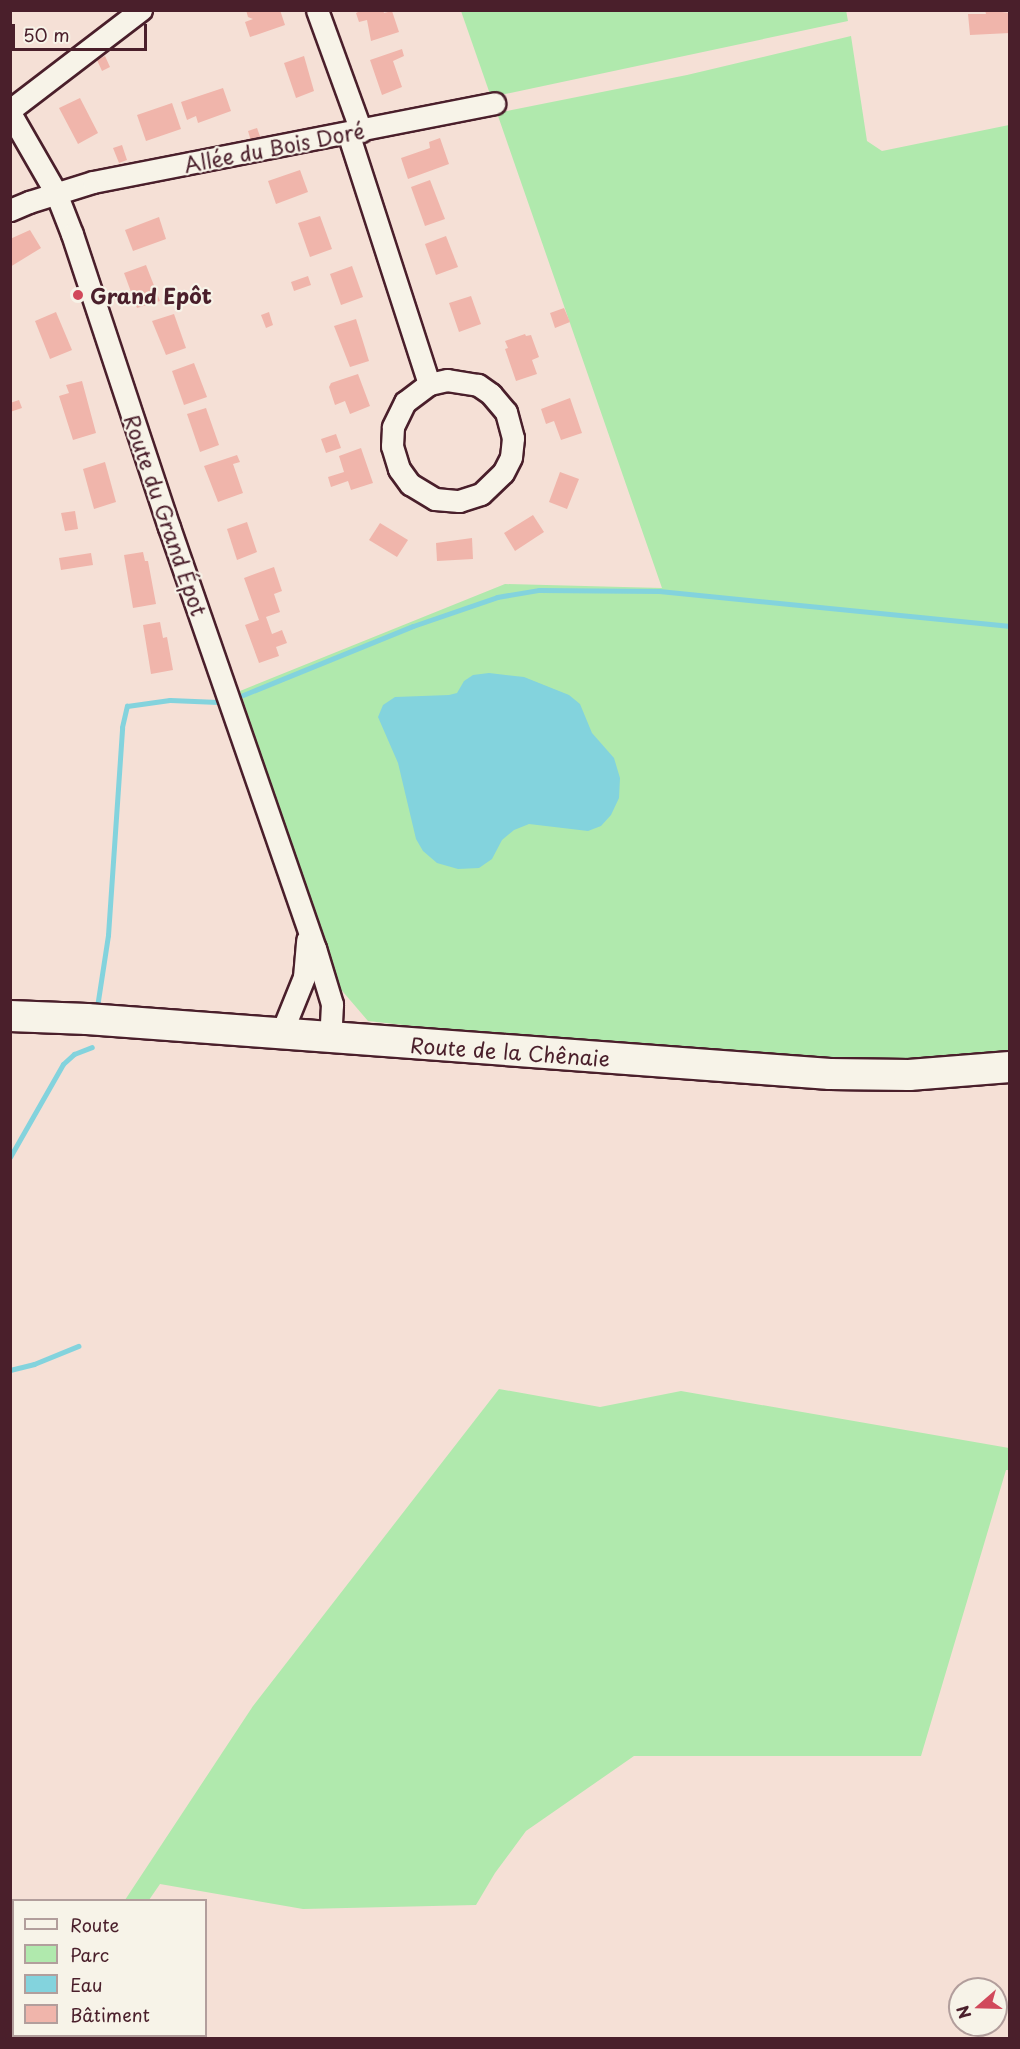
<!DOCTYPE html>
<meta charset="utf-8">
<style>
body{margin:0}
#map{position:relative;width:1020px;height:2049px;overflow:hidden;background:#f5e0d6;font-family:"Playpen Sans",sans-serif}
div>[style]{position:absolute}
.green>*{inset:0;background:#b0e9ad}
.water>*{inset:0;background:#83d3dd}
.stream>*{height:5px;margin:-2.5px;padding:0 2.5px;transform-origin:2.5px;border-radius:2.5px;background:#83d3dd}
.building>*{inset:0;background:#f0b5ab}
.roads{filter:drop-shadow(2px 0 #4a1f2b) drop-shadow(-2px 0 #4a1f2b) drop-shadow(0 2px #4a1f2b) drop-shadow(0 -2px #4a1f2b)}
.street>*{height:21px;margin:-10.5px;padding:0 10.5px;transform-origin:10.5px;border-radius:10.5px;background:#f7f3e8}
.secondary>*{height:30px;margin:-15px;padding:0 15px;transform-origin:15px;border-radius:15px;background:#f7f3e8}
.dots>*{width:16px;height:16px;translate:-50% -50%;box-sizing:border-box;border:3px solid #f7f3e8;border-radius:50%}
span{translate:-50% -50%;white-space:nowrap;text-align:center;line-height:1.15;-webkit-text-stroke:4.5px #f7f3e8;paint-order:stroke}
.street-label{font-size:21px;color:#4a1f2b}
.poi-label{font-size:21px;color:#4a1f2b;font-weight:700}
.left{translate:0 -50%;text-align:left}
.frame{position:absolute;inset:0;border:12px solid #4a1f2b;pointer-events:none}
.legend{position:absolute;left:12px;top:1899px;width:195px;height:138px;box-sizing:border-box;background:#f7f3e8;border:2px solid #b29e9c;margin:0;padding:8px 10px;list-style:none;font-size:18px;color:#4a1f2b}
.legend li{display:flex;align-items:center;gap:12px;height:30px}
.legend b{width:30px;border:2px solid #b29e9c}
.north{position:absolute;left:948px;top:1977px;width:60px;height:60px;box-sizing:border-box;background:#f7f3e8;border:2px solid #b29e9c;border-radius:50%;rotate:250deg;font-size:16px;font-weight:700;line-height:24px;text-align:center;color:#4a1f2b}
.north::after{content:'';display:block;margin:auto;width:21px;height:27px;background:#d1495b;clip-path:polygon(50% 0,100% 100%,50% 72%,0 100%)}
.scale{position:absolute;left:12px;top:24px;width:135px;height:27px;box-sizing:border-box;border:3px solid #4a1f2b;border-top:0;padding-left:8px;font-size:18px;line-height:21px;white-space:nowrap;color:#4a1f2b;-webkit-text-stroke:4px #f7f3e8;paint-order:stroke}
</style>
<div id="map">
<div class="green">
<div style="clip-path:polygon(846px 10px,848px 21px,491px 97px,461px 11px)"></div>
<div style="clip-path:polygon(851px 36px,867px 141px,882px 151px,1009px 125px,1009px 1052px,899px 1062px,815px 1062px,596px 1047px,368px 1021px,338px 986px,240px 691px,505px 584px,662px 588px,497px 113px,687px 75px)"></div>
<div style="clip-path:polygon(499px 1389px,600px 1407px,681px 1391px,1009px 1448px,1009px 1470px,1006px 1470px,921px 1756px,634px 1756px,526px 1831px,495px 1873px,476px 1905px,303px 1909px,160px 1884px,149px 1900px,125px 1900px,253px 1706px)"></div>
<div style="clip-path:polygon(10px 1999px,13px 1999px,14px 2036px,98px 2036px,96px 2038px,11px 2038px)"></div>
</div>
<div class="water">
<div style="clip-path:polygon(489px 673px,524px 677px,569px 695px,580px 704px,592px 733px,614px 758px,620px 778px,619px 798px,611px 815px,601px 826px,588px 831px,529px 824px,514px 830px,502px 840px,492px 859px,479px 868px,458px 869px,437px 863px,423px 851px,416px 839px,398px 763px,378px 717px,383px 705px,395px 697px,449px 695px,457px 693px,464px 681px,473px 675px)"></div>
</div>
<div class="stream">
<div style="left:243px;top:695px;width:183px;rotate:-22.1deg"></div>
<div style="left:413px;top:626px;width:89px;rotate:-19deg"></div>
<div style="left:497px;top:597px;width:43px;rotate:-9.5deg"></div>
<div style="left:539px;top:590px;width:120px;rotate:0.5deg"></div>
<div style="left:659px;top:591px;width:353px;rotate:5.7deg"></div>
<div style="left:97px;top:1007px;width:73px;rotate:-81.3deg"></div>
<div style="left:108px;top:935px;width:208px;rotate:-86.1deg"></div>
<div style="left:122px;top:727px;width:22px;rotate:-77deg"></div>
<div style="left:127px;top:706px;width:43px;rotate:-7.9deg"></div>
<div style="left:170px;top:700px;width:48px;rotate:2.4deg"></div>
<div style="left:10px;top:1157px;width:107px;rotate:-60.3deg"></div>
<div style="left:63px;top:1064px;width:15px;rotate:-42deg"></div>
<div style="left:74px;top:1054px;width:19px;rotate:-21deg"></div>
<div style="left:10px;top:1370px;width:25px;rotate:-14deg"></div>
<div style="left:34px;top:1364px;width:48px;rotate:-22.2deg"></div>
</div>
<div class="building">
<div style="clip-path:polygon(246px 10px,280px 10px,285px 25px,250px 37px,245px 22px,253px 19px,248px 17px)"></div>
<div style="clip-path:polygon(362px 10px,383px 10px,384px 13px,392px 11px,399px 32px,371px 41px,367px 20px,359px 22px,356px 13px)"></div>
<div style="clip-path:polygon(985px 10px,1010px 13px,1010px 33px,970px 35px,968px 14px,986px 14px)"></div>
<div style="clip-path:polygon(402px 49px,404px 56px,393px 61px,402px 87px,382px 95px,370px 60px)"></div>
<div style="clip-path:polygon(105px 56px,110px 67px,102px 71px,97px 60px)"></div>
<div style="clip-path:polygon(304px 56px,314px 91px,296px 98px,284px 63px)"></div>
<div style="clip-path:polygon(223px 88px,231px 111px,198px 123px,196px 116px,187px 120px,181px 102px)"></div>
<div style="clip-path:polygon(80px 98px,98px 133px,78px 144px,59px 108px)"></div>
<div style="clip-path:polygon(172px 103px,181px 129px,146px 141px,137px 115px)"></div>
<div style="clip-path:polygon(257px 128px,261px 139px,251px 141px,248px 131px)"></div>
<div style="clip-path:polygon(440px 138px,449px 164px,408px 179px,401px 158px,430px 148px,429px 142px)"></div>
<div style="clip-path:polygon(122px 145px,127px 160px,119px 163px,113px 148px)"></div>
<div style="clip-path:polygon(300px 170px,308px 192px,276px 204px,268px 181px)"></div>
<div style="clip-path:polygon(430px 180px,445px 219px,425px 226px,411px 187px)"></div>
<div style="clip-path:polygon(320px 216px,332px 249px,310px 257px,298px 223px)"></div>
<div style="clip-path:polygon(159px 217px,166px 239px,133px 251px,125px 230px)"></div>
<div style="clip-path:polygon(30px 230px,41px 248px,10px 267px,10px 239px)"></div>
<div style="clip-path:polygon(446px 236px,458px 267px,436px 275px,425px 244px)"></div>
<div style="clip-path:polygon(146px 265px,160px 301px,137px 308px,124px 273px)"></div>
<div style="clip-path:polygon(352px 266px,363px 297px,341px 305px,330px 274px)"></div>
<div style="clip-path:polygon(308px 276px,311px 285px,294px 291px,291px 282px)"></div>
<div style="clip-path:polygon(471px 296px,481px 324px,459px 332px,449px 303px)"></div>
<div style="clip-path:polygon(564px 308px,570px 322px,555px 328px,550px 313px)"></div>
<div style="clip-path:polygon(56px 312px,72px 350px,50px 359px,35px 321px)"></div>
<div style="clip-path:polygon(269px 312px,273px 325px,266px 328px,261px 315px)"></div>
<div style="clip-path:polygon(174px 314px,186px 348px,166px 355px,152px 321px)"></div>
<div style="clip-path:polygon(356px 319px,369px 361px,350px 367px,334px 326px)"></div>
<div style="clip-path:polygon(525px 334px,526px 336px,531px 335px,539px 357px,532px 360px,537px 374px,516px 381px,505px 349px,508px 348px,505px 341px)"></div>
<div style="clip-path:polygon(194px 363px,207px 397px,184px 405px,172px 371px)"></div>
<div style="clip-path:polygon(358px 374px,370px 406px,350px 414px,345px 401px,335px 405px,329px 387px,331px 383px)"></div>
<div style="clip-path:polygon(82px 381px,96px 433px,73px 440px,59px 396px,69px 393px,66px 385px)"></div>
<div style="clip-path:polygon(570px 398px,582px 433px,561px 440px,554px 421px,546px 424px,541px 409px)"></div>
<div style="clip-path:polygon(19px 400px,22px 408px,10px 412px,10px 403px)"></div>
<div style="clip-path:polygon(206px 408px,219px 445px,200px 452px,187px 414px)"></div>
<div style="clip-path:polygon(336px 434px,341px 448px,326px 453px,321px 439px)"></div>
<div style="clip-path:polygon(361px 448px,373px 483px,351px 490px,348px 481px,331px 487px,328px 477px,344px 472px,339px 456px)"></div>
<div style="clip-path:polygon(237px 455px,240px 462px,233px 464px,243px 493px,218px 502px,204px 466px)"></div>
<div style="clip-path:polygon(105px 462px,116px 502px,94px 509px,83px 469px)"></div>
<div style="clip-path:polygon(560px 472px,579px 479px,567px 509px,549px 502px)"></div>
<div style="clip-path:polygon(75px 511px,78px 529px,65px 531px,61px 513px)"></div>
<div style="clip-path:polygon(533px 515px,544px 532px,515px 551px,504px 533px)"></div>
<div style="clip-path:polygon(247px 522px,257px 552px,237px 560px,227px 529px)"></div>
<div style="clip-path:polygon(380px 523px,408px 540px,397px 557px,369px 540px)"></div>
<div style="clip-path:polygon(472px 538px,473px 559px,437px 561px,436px 543px)"></div>
<div style="clip-path:polygon(143px 552px,145px 561px,148px 561px,156px 604px,133px 608px,124px 555px)"></div>
<div style="clip-path:polygon(91px 553px,93px 565px,61px 570px,59px 558px)"></div>
<div style="clip-path:polygon(274px 567px,282px 591px,274px 594px,280px 612px,266px 617px,272px 634px,282px 630px,287px 643px,276px 647px,279px 656px,259px 663px,245px 625px,259px 620px,244px 578px)"></div>
<div style="clip-path:polygon(160px 622px,163px 638px,167px 637px,173px 670px,151px 674px,143px 625px)"></div>
</div>
<div class="roads">
<div class="street">
<div style="left:317px;top:10px;width:129px;rotate:70deg"></div>
<div style="left:10px;top:110px;width:165px;rotate:-37.4deg"></div>
<div style="left:10px;top:113px;width:92px;rotate:60.1deg"></div>
<div style="left:56px;top:193px;width:44px;rotate:68.7deg"></div>
<div style="left:72px;top:234px;width:309px;rotate:71.7deg"></div>
<div style="left:169px;top:527px;width:446px;rotate:70.9deg"></div>
<div style="left:315px;top:948px;width:59px;rotate:73.1deg"></div>
<div style="left:332px;top:1004px;width:34px;rotate:93deg"></div>
<div style="left:348px;top:133px;width:264px;rotate:72.1deg"></div>
<div style="left:429px;top:384px;width:30px;rotate:143deg"></div>
<div style="left:405px;top:402px;width:28px;rotate:116deg"></div>
<div style="left:393px;top:427px;width:19px;rotate:93deg"></div>
<div style="left:392px;top:446px;width:24px;rotate:73deg"></div>
<div style="left:399px;top:469px;width:19px;rotate:54deg"></div>
<div style="left:410px;top:484px;width:29px;rotate:31deg"></div>
<div style="left:435px;top:499px;width:24px;rotate:5deg"></div>
<div style="left:459px;top:501px;width:23px;rotate:-18deg"></div>
<div style="left:481px;top:494px;width:30px;rotate:-44deg"></div>
<div style="left:503px;top:473px;width:18px;rotate:-63deg"></div>
<div style="left:511px;top:457px;width:19px;rotate:-84deg"></div>
<div style="left:513px;top:438px;width:27px;rotate:-105deg"></div>
<div style="left:506px;top:412px;width:23px;rotate:-130deg"></div>
<div style="left:491px;top:394px;width:16px;rotate:-145deg"></div>
<div style="left:478px;top:385px;width:31px;rotate:-171deg"></div>
<div style="left:447px;top:380px;width:18px;rotate:167deg"></div>
<div style="left:10px;top:210px;width:21px;rotate:-23deg"></div>
<div style="left:29px;top:202px;width:67px;rotate:-17.4deg"></div>
<div style="left:93px;top:182px;width:409px;rotate:-11.1deg"></div>
<div style="left:281px;top:1034px;width:61px;rotate:-68deg"></div>
<div style="left:304px;top:977px;width:37px;rotate:-85deg"></div>
</div>
<div class="secondary">
<div style="left:10px;top:1016px;width:77px;rotate:2.2deg"></div>
<div style="left:87px;top:1019px;width:745px;rotate:4.23deg"></div>
<div style="left:830px;top:1074px;width:79px;rotate:0.7deg"></div>
<div style="left:909px;top:1075px;width:101px;rotate:-4.5deg"></div>
</div>
</div>
<div class="dots">
<div style="left:78px;top:295px;background:#d1495b"></div>
</div>
<div class="street-label">
<span style="left:274px;top:147px;rotate:-11deg">Allée du Bois Doré</span>
<span style="left:166px;top:515px;rotate:71deg">Route du Grand Épot</span>
<span style="left:510px;top:1051px;rotate:4deg">Route de la Chênaie</span>
</div>
<div class="poi-label">
<span class="left" style="left:90px;top:295px">Grand Epôt</span>
</div>
<div class="frame"></div>
<ul class="legend">
<li><b style="height:8px;background:#f7f3e8"></b>Route</li>
<li><b style="height:16px;background:#b0e9ad"></b>Parc</li>
<li><b style="height:16px;background:#83d3dd"></b>Eau</li>
<li><b style="height:16px;background:#f0b5ab"></b>Bâtiment</li>
</ul>
<div class="north">N</div>
<div class="scale">50 m</div>
</div>
